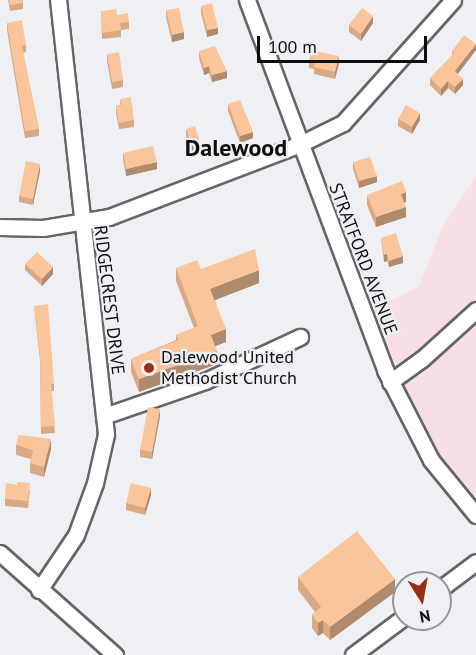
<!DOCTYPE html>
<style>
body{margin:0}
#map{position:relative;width:476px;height:655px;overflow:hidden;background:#eff0f3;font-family:"PT Sans",sans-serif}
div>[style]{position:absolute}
.education>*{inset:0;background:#f8dee5}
.roads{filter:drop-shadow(2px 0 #646568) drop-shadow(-2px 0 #646568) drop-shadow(0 2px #646568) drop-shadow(0 -2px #646568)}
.minor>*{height:15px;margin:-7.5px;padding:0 7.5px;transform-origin:7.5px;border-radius:7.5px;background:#fff}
.wall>*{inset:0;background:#d7a984}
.shaded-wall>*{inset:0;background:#af8a6c}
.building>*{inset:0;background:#fac59a}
.dots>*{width:16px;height:16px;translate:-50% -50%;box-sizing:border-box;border:3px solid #eff0f3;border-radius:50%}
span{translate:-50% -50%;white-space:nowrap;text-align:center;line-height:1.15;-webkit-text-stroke:4.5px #eff0f3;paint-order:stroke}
.street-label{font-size:18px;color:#0e0e0f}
.poi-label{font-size:18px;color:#0e0e0f}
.left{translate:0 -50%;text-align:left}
.district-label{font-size:24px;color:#0e0e0f;font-weight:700}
.north{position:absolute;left:392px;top:571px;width:60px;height:60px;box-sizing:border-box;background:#eff0f3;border:2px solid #959698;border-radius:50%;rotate:169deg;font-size:16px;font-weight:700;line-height:24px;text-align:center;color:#0e0e0f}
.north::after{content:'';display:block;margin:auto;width:21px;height:27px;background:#972f13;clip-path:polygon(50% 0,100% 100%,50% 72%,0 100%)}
.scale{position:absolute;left:257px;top:36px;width:170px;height:27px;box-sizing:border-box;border:3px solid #0e0e0f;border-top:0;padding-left:8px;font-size:18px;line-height:21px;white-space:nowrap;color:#0e0e0f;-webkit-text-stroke:4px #eff0f3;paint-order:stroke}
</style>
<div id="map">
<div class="education">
<div style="clip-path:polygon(476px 176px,476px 502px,452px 475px,409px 399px,374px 310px,419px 286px,444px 223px)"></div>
</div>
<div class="roads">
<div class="minor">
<div style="left:247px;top:0;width:395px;rotate:69.5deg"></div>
<div style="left:385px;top:370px;width:101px;rotate:62.9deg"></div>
<div style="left:431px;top:460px;width:71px;rotate:50.7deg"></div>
<div style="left:0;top:227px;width:43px;rotate:1.3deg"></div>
<div style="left:43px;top:228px;width:67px;rotate:-9.5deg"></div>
<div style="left:109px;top:217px;width:202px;rotate:-20.9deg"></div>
<div style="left:298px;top:145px;width:50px;rotate:-26.1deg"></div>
<div style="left:343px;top:123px;width:165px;rotate:-48.2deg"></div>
<div style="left:390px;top:382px;width:39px;rotate:-36deg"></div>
<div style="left:422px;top:359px;width:73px;rotate:-42.2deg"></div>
<div style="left:104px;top:416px;width:107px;rotate:-19.1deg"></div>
<div style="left:205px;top:381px;width:105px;rotate:-24.9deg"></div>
<div style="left:0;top:553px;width:154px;rotate:41.6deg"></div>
<div style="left:440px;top:589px;width:45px;rotate:-36.9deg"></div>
<div style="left:39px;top:590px;width:66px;rotate:-56.1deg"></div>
<div style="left:76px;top:535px;width:55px;rotate:-69.9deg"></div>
<div style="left:95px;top:483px;width:50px;rotate:-77.3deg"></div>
<div style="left:106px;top:434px;width:437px;rotate:-96.3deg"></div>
<div style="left:353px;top:655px;width:64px;rotate:-36.7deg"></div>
</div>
</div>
<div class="wall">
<div style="clip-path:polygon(8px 0,23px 0,23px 9px,10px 11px)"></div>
<div style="clip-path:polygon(201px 6px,218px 34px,207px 37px,201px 13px)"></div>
<div style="clip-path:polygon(166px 10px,184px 39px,172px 42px,166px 17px)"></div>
<div style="clip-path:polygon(101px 11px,117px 15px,129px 22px,129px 29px,121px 30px,121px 37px,102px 39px)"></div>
<div style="clip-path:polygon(7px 23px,26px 45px,26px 52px,23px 53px,39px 129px,39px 136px,25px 138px,7px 30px)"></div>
<div style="clip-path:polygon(373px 23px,361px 41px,349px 32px,349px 25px)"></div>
<div style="clip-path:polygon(476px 50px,458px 74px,463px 85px,455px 94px,448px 88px,441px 96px,430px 85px,430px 78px,452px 56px,452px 51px)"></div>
<div style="clip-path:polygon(199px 51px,227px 78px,212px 82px,209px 73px,204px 75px,199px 58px)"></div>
<div style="clip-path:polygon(107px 54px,123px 80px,123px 87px,112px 89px,107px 61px)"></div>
<div style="clip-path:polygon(309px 61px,339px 63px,335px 79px,314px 74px,314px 69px,309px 68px)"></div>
<div style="clip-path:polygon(120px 99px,134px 120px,134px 127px,119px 129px,116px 113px,116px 106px,120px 105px)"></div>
<div style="clip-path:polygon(228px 104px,253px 138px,240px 143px,228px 111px)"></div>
<div style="clip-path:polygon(398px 119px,420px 120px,412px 134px,398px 126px)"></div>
<div style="clip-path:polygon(186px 129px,200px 149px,192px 152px,186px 136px)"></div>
<div style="clip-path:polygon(123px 153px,157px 169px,126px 176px,123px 160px)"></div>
<div style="clip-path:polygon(353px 162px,377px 182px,359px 188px,353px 169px)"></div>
<div style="clip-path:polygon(40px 171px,33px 205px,19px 202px,19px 196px)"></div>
<div style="clip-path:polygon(367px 195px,406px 202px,404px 202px,406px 217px,376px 227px,367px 205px)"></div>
<div style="clip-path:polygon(381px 238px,403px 263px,389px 267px,387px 261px,384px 262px)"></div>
<div style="clip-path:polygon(25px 264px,53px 274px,42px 286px,25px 270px)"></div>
<div style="clip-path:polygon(176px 268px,201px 269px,259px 283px,215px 300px,226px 342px,215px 346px,217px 364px,139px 392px,131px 372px,131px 359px,176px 340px,176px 335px,194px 328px,176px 281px)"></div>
<div style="clip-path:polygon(34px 306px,54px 384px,54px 391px,51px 391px,55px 433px,41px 434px,40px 361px)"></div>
<div style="clip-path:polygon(160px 416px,152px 459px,140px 457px,140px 450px)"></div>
<div style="clip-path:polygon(16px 445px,51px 449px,44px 477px,30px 473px,30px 463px,31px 459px,16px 455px)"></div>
<div style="clip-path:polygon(30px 490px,28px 508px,5px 506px,5px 499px)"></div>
<div style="clip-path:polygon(151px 495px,145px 515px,126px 510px,126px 503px)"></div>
<div style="clip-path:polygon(298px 577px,395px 592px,330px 640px,323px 633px,318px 636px,312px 628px,312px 615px,315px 612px,298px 590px)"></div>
</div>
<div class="shaded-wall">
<div style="clip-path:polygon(373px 16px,373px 23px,361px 41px,361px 34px)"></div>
<div style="clip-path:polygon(218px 28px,218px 34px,207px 37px,207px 30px)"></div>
<div style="clip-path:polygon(184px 32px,184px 39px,172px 42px,172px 35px)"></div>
<div style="clip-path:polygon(476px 44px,476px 50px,455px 77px,455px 71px)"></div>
<div style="clip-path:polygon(339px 56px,339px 63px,335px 79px,335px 72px)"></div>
<div style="clip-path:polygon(209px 66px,209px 73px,204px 75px,204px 68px)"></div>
<div style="clip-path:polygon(227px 71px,227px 78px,212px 82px,212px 75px)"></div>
<div style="clip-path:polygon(463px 79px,463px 85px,455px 94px,455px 87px)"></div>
<div style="clip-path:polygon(448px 81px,448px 88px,441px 96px,441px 89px)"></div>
<div style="clip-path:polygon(420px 113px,420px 120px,412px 134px,412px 127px)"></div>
<div style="clip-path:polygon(253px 132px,253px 138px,240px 143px,240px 136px)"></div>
<div style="clip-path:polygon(200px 142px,200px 149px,192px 152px,192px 146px)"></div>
<div style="clip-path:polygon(157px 162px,157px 169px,126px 176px,126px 169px)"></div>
<div style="clip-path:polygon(40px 164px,40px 171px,33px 205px,33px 199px)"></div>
<div style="clip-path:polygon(377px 176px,377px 182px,359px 188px,359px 181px)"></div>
<div style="clip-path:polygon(406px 192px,406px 202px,401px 204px,401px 194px)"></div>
<div style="clip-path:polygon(406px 207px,406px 217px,376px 227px,376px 217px)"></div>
<div style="clip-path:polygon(387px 254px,387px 261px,384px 262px,384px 255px)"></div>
<div style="clip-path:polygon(403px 256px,403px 263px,389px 267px,389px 261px)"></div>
<div style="clip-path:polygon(53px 267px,53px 274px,42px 286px,42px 279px)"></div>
<div style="clip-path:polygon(259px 270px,259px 283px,210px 302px,210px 289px)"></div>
<div style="clip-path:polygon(226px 329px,226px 342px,211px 348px,211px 335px)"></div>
<div style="clip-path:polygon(217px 351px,217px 364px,139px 392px,139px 379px)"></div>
<div style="clip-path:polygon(160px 409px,160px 416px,152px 459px,152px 452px)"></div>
<div style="clip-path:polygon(51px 439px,51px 449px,44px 477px,44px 467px)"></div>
<div style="clip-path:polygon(151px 488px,151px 495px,145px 515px,145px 508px)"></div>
<div style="clip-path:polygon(395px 579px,395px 592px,330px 640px,330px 627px)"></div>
<div style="clip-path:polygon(323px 620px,323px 633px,318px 636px,318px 623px)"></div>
</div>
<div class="building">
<div style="clip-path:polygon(9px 0,23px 0,23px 3px,10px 5px)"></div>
<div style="clip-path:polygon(212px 3px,218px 28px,207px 30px,201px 6px)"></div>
<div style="clip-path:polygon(179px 8px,184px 32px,172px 35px,166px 10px)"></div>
<div style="clip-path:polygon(362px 8px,373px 16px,361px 34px,349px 25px)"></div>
<div style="clip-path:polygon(116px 9px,117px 15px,128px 13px,129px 22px,120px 23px,121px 30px,102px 33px,101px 11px)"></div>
<div style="clip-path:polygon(22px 20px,26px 45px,22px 46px,39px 129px,25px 131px,7px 23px)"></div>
<div style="clip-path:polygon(464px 35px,476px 44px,455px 71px,463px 79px,455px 87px,448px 81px,441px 89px,430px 78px,454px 53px,452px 51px)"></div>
<div style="clip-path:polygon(215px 46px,227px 71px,212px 75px,209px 66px,204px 68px,199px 51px)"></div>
<div style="clip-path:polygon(311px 50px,339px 56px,335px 72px,314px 67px,315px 62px,309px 61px)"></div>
<div style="clip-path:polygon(119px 52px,123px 80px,112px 82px,107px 54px)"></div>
<div style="clip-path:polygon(131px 97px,134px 120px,119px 123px,116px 106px,121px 105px,120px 99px)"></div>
<div style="clip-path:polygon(240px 100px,253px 132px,240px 136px,228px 104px)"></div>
<div style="clip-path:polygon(406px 105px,420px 113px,412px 127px,398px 119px)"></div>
<div style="clip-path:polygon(195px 126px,200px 142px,192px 146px,186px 129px)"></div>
<div style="clip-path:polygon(153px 146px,157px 162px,126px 169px,123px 153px)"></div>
<div style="clip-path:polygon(370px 157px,377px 176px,359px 181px,353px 162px)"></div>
<div style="clip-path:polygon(26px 161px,40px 164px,33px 199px,19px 196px)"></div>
<div style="clip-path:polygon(402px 181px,406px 192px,401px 194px,406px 207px,376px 217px,367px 195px)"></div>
<div style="clip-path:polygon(396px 233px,403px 256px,389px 261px,387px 254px,384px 255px,381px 238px)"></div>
<div style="clip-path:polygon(255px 249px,259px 270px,210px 289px,226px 329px,211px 335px,217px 351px,139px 379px,131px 359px,178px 340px,176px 335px,198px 326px,176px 268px,197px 260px,201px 269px)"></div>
<div style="clip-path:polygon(37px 252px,53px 267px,42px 279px,25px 264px)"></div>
<div style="clip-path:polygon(48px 304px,54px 384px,51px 384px,55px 426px,41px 427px,40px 355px,34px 306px)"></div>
<div style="clip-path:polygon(148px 407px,160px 409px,152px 452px,140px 450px)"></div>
<div style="clip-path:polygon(19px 435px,51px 439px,44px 467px,30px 463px,33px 450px,16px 445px)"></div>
<div style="clip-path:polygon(17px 482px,30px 483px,28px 501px,5px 499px,6px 483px,17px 485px)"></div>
<div style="clip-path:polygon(131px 483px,151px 488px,145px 508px,126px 503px)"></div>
<div style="clip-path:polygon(357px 531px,395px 579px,330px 627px,323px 620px,318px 623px,312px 615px,321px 607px,298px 577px)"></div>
</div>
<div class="dots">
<div style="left:149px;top:368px;background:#972f13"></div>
</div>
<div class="street-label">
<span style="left:363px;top:259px;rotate:69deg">STRATFORD AVENUE</span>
<span style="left:109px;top:300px;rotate:83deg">RIDGECREST DRIVE</span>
</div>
<div class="poi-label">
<span class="left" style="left:161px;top:368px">Dalewood United<br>Methodist Church</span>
</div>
<div class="district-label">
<span style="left:236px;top:148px">Dalewood</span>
</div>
<div class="north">N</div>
<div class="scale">100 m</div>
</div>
